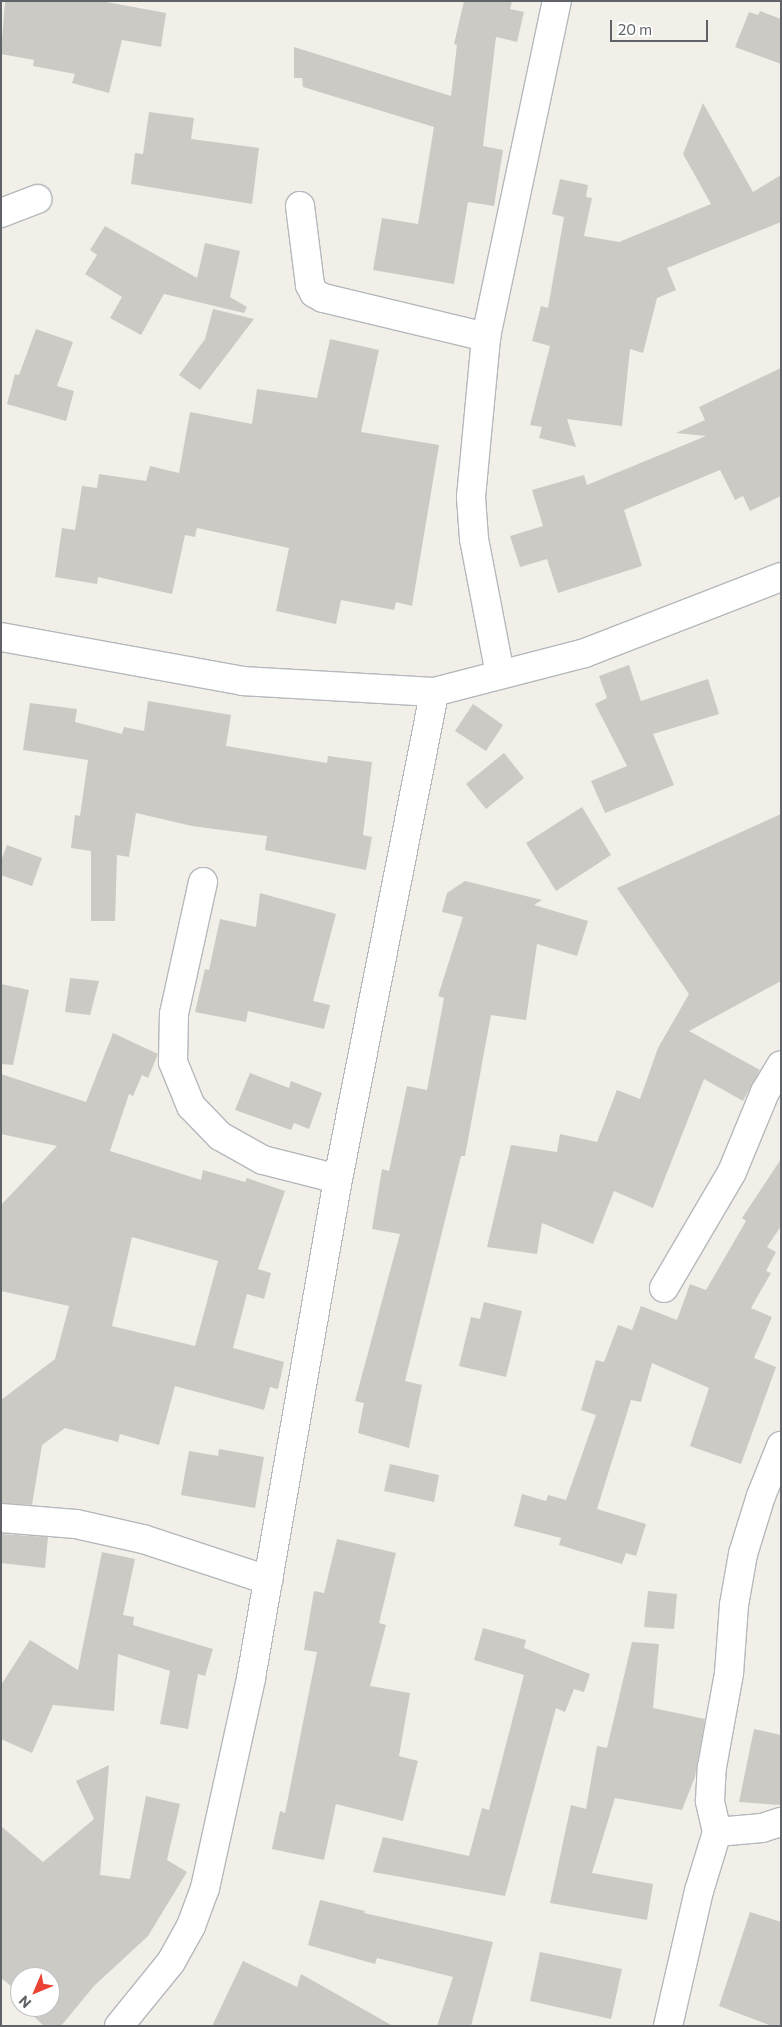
<!DOCTYPE html>
<style>
body{margin:0}
#map{position:relative;width:782px;height:2027px;overflow:hidden;background:#f1efe8;font-family:Commissioner,sans-serif}
div>[style]{position:absolute}
.building>*{inset:0;background:#cccac5}
.roads{filter:drop-shadow(1px 0 #b5b8bc) drop-shadow(-1px 0 #b5b8bc) drop-shadow(0 1px #b5b8bc) drop-shadow(0 -1px #b5b8bc)}
.minor>*{height:28px;margin:-14px;padding:0 14px;transform-origin:14px;border-radius:14px;background:#fff}
span{translate:-50% -50%;white-space:nowrap;text-align:center;line-height:1.15;-webkit-text-stroke:4px #fff;paint-order:stroke}
.frame{position:absolute;inset:0;border:2px solid #5f6368;pointer-events:none}
.north{position:absolute;left:10px;top:1967px;width:50px;height:50px;box-sizing:border-box;background:#fff;border:1px solid #bfc1c3;border-radius:50%;rotate:225deg;font-size:14px;font-weight:700;line-height:20px;text-align:center;color:#5f6368}
.north::after{content:'';display:block;margin:auto;width:18px;height:22px;background:#ea4335;clip-path:polygon(50% 0,100% 100%,50% 72%,0 100%)}
.scale{position:absolute;left:610px;top:20px;width:98px;height:22px;box-sizing:border-box;border:2px solid #5f6368;border-top:0;padding-left:6px;font-size:15px;line-height:18px;white-space:nowrap;color:#5f6368;-webkit-text-stroke:4px #fff;paint-order:stroke}
</style>
<div id="map">
<div class="building">
<div style="clip-path:polygon(5px 1px,101px 1px,166px 13px,161px 47px,122px 40px,109px 93px,72px 83px,75px 74px,33px 66px,34px 60px,1px 54px)"></div>
<div style="clip-path:polygon(464px 1px,512px 1px,510px 9px,524px 12px,517px 42px,496px 37px,483px 146px,503px 150px,494px 206px,468px 202px,454px 284px,373px 270px,382px 218px,418px 224px,434px 127px,303px 87px,302px 78px,294px 78px,294px 47px,451px 96px,457px 45px,454px 44px)"></div>
<div style="clip-path:polygon(760px 11px,781px 19px,781px 64px,735px 47px,749px 12px,758px 15px)"></div>
<div style="clip-path:polygon(703px 103px,753px 192px,781px 175px,781px 222px,667px 268px,676px 290px,657px 298px,643px 353px,630px 349px,622px 426px,567px 419px,576px 447px,539px 438px,542px 427px,530px 425px,550px 346px,532px 341px,541px 306px,548px 308px,564px 217px,552px 214px,560px 179px,588px 185px,586px 197px,592px 198px,584px 236px,619px 242px,711px 204px,683px 154px)"></div>
<div style="clip-path:polygon(149px 112px,194px 118px,191px 139px,259px 148px,252px 204px,131px 184px,135px 153px,143px 154px)"></div>
<div style="clip-path:polygon(105px 226px,197px 278px,205px 243px,240px 251px,230px 297px,247px 307px,244px 313px,164px 294px,141px 335px,110px 318px,122px 297px,85px 274px,97px 255px,90px 250px)"></div>
<div style="clip-path:polygon(213px 309px,254px 319px,200px 390px,179px 375px,205px 339px)"></div>
<div style="clip-path:polygon(36px 329px,73px 342px,57px 386px,74px 391px,66px 421px,7px 404px,15px 374px,19px 375px)"></div>
<div style="clip-path:polygon(330px 339px,379px 350px,361px 432px,439px 445px,412px 606px,396px 602px,394px 610px,341px 600px,336px 624px,276px 611px,289px 548px,197px 528px,195px 537px,185px 535px,172px 594px,98px 577px,97px 584px,55px 577px,62px 528px,75px 530px,82px 486px,97px 488px,99px 474px,146px 481px,150px 466px,179px 473px,190px 412px,252px 424px,257px 389px,317px 398px)"></div>
<div style="clip-path:polygon(781px 368px,781px 496px,750px 511px,743px 496px,735px 500px,720px 470px,624px 510px,642px 566px,558px 593px,547px 559px,520px 567px,510px 536px,543px 526px,532px 490px,584px 475px,587px 485px,706px 436px,676px 433px,705px 420px,699px 407px)"></div>
<div style="clip-path:polygon(629px 665px,641px 701px,708px 679px,719px 714px,653px 734px,674px 785px,605px 813px,591px 781px,627px 766px,595px 704px,607px 698px,599px 676px)"></div>
<div style="clip-path:polygon(148px 701px,231px 715px,226px 746px,327px 763px,328px 756px,372px 762px,363px 835px,372px 837px,366px 870px,265px 850px,267px 836px,192px 826px,136px 813px,129px 857px,117px 855px,115px 921px,91px 921px,91px 851px,71px 848px,75px 815px,80px 816px,88px 760px,23px 750px,30px 703px,77px 709px,75px 722px,122px 734px,124px 727px,144px 731px)"></div>
<div style="clip-path:polygon(473px 704px,503px 725px,486px 751px,455px 731px)"></div>
<div style="clip-path:polygon(504px 753px,524px 778px,486px 809px,466px 784px)"></div>
<div style="clip-path:polygon(582px 807px,611px 855px,556px 891px,526px 843px)"></div>
<div style="clip-path:polygon(781px 814px,781px 981px,689px 1031px,760px 1070px,743px 1101px,704px 1079px,653px 1208px,614px 1191px,593px 1244px,542px 1223px,537px 1254px,487px 1247px,511px 1145px,557px 1152px,560px 1134px,597px 1142px,617px 1090px,640px 1099px,658px 1048px,689px 994px,617px 888px)"></div>
<div style="clip-path:polygon(7px 845px,42px 858px,32px 886px,1px 875px,1px 861px)"></div>
<div style="clip-path:polygon(465px 881px,542px 900px,534px 905px,588px 921px,577px 956px,537px 944px,526px 1020px,491px 1015px,465px 1156px,461px 1156px,405px 1381px,422px 1385px,409px 1448px,358px 1433px,364px 1403px,355px 1401px,400px 1234px,372px 1229px,382px 1169px,389px 1171px,407px 1086px,427px 1090px,444px 998px,438px 996px,463px 917px,442px 912px,447px 893px)"></div>
<div style="clip-path:polygon(260px 893px,336px 914px,313px 1001px,330px 1005px,324px 1029px,248px 1011px,246px 1022px,195px 1012px,205px 969px,209px 970px,220px 919px,256px 927px)"></div>
<div style="clip-path:polygon(70px 978px,99px 981px,90px 1015px,65px 1012px)"></div>
<div style="clip-path:polygon(1px 984px,29px 990px,13px 1065px,1px 1064px)"></div>
<div style="clip-path:polygon(evenodd,113px 1033px,158px 1054px,148px 1078px,142px 1075px,133px 1096px,129px 1094px,110px 1151px,201px 1180px,203px 1170px,245px 1182px,247px 1178px,285px 1191px,258px 1269px,271px 1273px,264px 1299px,247px 1294px,233px 1348px,284px 1362px,278px 1389px,270px 1387px,264px 1410px,175px 1386px,159px 1445px,120px 1434px,118px 1442px,65px 1428px,42px 1445px,32px 1505px,1px 1503px,1px 1400px,55px 1359px,69px 1306px,1px 1291px,1px 1205px,57px 1146px,1px 1134px,1px 1074px,86px 1102px,113px 1033px,132px 1237px,218px 1261px,195px 1346px,112px 1326px,132px 1237px)"></div>
<div style="clip-path:polygon(250px 1073px,289px 1088px,291px 1081px,322px 1093px,309px 1129px,294px 1123px,291px 1130px,235px 1110px)"></div>
<div style="clip-path:polygon(781px 1159px,781px 1226px,767px 1247px,776px 1252px,766px 1271px,771px 1273px,751px 1308px,772px 1317px,754px 1358px,776px 1367px,741px 1464px,690px 1446px,709px 1388px,652px 1363px,641px 1402px,631px 1400px,597px 1509px,646px 1524px,636px 1556px,626px 1553px,622px 1564px,559px 1545px,561px 1538px,514px 1526px,522px 1494px,546px 1501px,548px 1495px,566px 1500px,596px 1415px,581px 1410px,596px 1360px,604px 1362px,618px 1325px,632px 1330px,641px 1306px,677px 1320px,690px 1284px,706px 1290px,746px 1221px,742px 1218px)"></div>
<div style="clip-path:polygon(484px 1302px,522px 1311px,506px 1377px,459px 1366px,471px 1317px,480px 1319px)"></div>
<div style="clip-path:polygon(219px 1449px,264px 1457px,255px 1508px,181px 1495px,189px 1451px,218px 1456px)"></div>
<div style="clip-path:polygon(390px 1464px,439px 1475px,434px 1502px,384px 1491px)"></div>
<div style="clip-path:polygon(1px 1534px,48px 1537px,45px 1568px,1px 1563px)"></div>
<div style="clip-path:polygon(337px 1539px,396px 1553px,379px 1623px,386px 1625px,370px 1686px,410px 1693px,399px 1756px,418px 1761px,403px 1821px,336px 1804px,324px 1860px,272px 1849px,280px 1811px,285px 1813px,317px 1652px,304px 1650px,314px 1591px,324px 1593px)"></div>
<div style="clip-path:polygon(102px 1552px,135px 1559px,123px 1615px,134px 1617px,133px 1625px,213px 1649px,205px 1676px,198px 1674px,188px 1729px,160px 1724px,170px 1671px,118px 1654px,114px 1711px,53px 1705px,32px 1753px,1px 1739px,1px 1685px,30px 1640px,78px 1670px)"></div>
<div style="clip-path:polygon(648px 1591px,677px 1594px,674px 1629px,644px 1627px)"></div>
<div style="clip-path:polygon(483px 1628px,526px 1640px,524px 1648px,590px 1674px,584px 1692px,574px 1689px,565px 1712px,556px 1708px,505px 1896px,373px 1872px,383px 1837px,469px 1856px,482px 1808px,489px 1810px,524px 1675px,474px 1660px)"></div>
<div style="clip-path:polygon(632px 1642px,659px 1644px,653px 1708px,705px 1719px,695px 1777px,682px 1810px,615px 1798px,592px 1873px,653px 1884px,647px 1920px,550px 1903px,571px 1805px,586px 1809px,597px 1746px,607px 1748px)"></div>
<div style="clip-path:polygon(754px 1729px,781px 1735px,781px 1805px,739px 1802px)"></div>
<div style="clip-path:polygon(109px 1765px,100px 1875px,130px 1879px,146px 1796px,180px 1804px,167px 1860px,187px 1872px,148px 1936px,94px 1986px,61px 2026px,44px 2026px,28px 2011px,31px 2007px,50px 2007px,50px 1977px,20px 1977px,20px 1993px,1px 1978px,1px 1826px,43px 1862px,94px 1819px,76px 1781px)"></div>
<div style="clip-path:polygon(320px 1900px,365px 1911px,364px 1913px,493px 1942px,471px 2026px,437px 2026px,453px 1977px,377px 1958px,375px 1964px,308px 1945px)"></div>
<div style="clip-path:polygon(750px 1912px,781px 1922px,781px 2026px,772px 2026px,719px 2006px)"></div>
<div style="clip-path:polygon(540px 1952px,622px 1969px,611px 2019px,530px 2001px)"></div>
<div style="clip-path:polygon(243px 1961px,297px 1987px,301px 1974px,393px 2026px,212px 2026px)"></div>
</div>
<div class="roads">
<div class="minor">
<div style="left:300px;top:206px;width:80px;rotate:82.8deg"></div>
<div style="left:310px;top:285px;width:9px;rotate:63deg"></div>
<div style="left:314px;top:293px;width:10px;rotate:29deg"></div>
<div style="left:323px;top:298px;width:168px;rotate:13.5deg"></div>
<div style="left:1px;top:213px;width:39px;rotate:-21deg"></div>
<div style="left:1px;top:637px;width:245px;rotate:10.3deg"></div>
<div style="left:242px;top:681px;width:192px;rotate:3.3deg"></div>
<div style="left:434px;top:692px;width:156px;rotate:-14.5deg"></div>
<div style="left:585px;top:653px;width:210px;rotate:-21.2deg"></div>
<div style="left:500px;top:674px;width:137px;rotate:-100.9deg"></div>
<div style="left:474px;top:539px;width:42px;rotate:-94.1deg"></div>
<div style="left:471px;top:497px;width:161px;rotate:-84.6deg"></div>
<div style="left:486px;top:337px;width:343px;rotate:-78.1deg"></div>
<div style="left:203px;top:882px;width:135px;rotate:102.4deg"></div>
<div style="left:174px;top:1014px;width:48px;rotate:91.2deg"></div>
<div style="left:173px;top:1062px;width:48px;rotate:67.8deg"></div>
<div style="left:191px;top:1106px;width:42px;rotate:46deg"></div>
<div style="left:220px;top:1136px;width:49px;rotate:29.2deg"></div>
<div style="left:263px;top:1160px;width:77px;rotate:14.2deg"></div>
<div style="left:664px;top:1288px;width:134px;rotate:-59.6deg"></div>
<div style="left:732px;top:1172px;width:87px;rotate:-67.6deg"></div>
<div style="left:765px;top:1092px;width:31px;rotate:-59deg"></div>
<div style="left:1px;top:1518px;width:75px;rotate:4.6deg"></div>
<div style="left:76px;top:1524px;width:69px;rotate:12.6deg"></div>
<div style="left:143px;top:1539px;width:132px;rotate:18.2deg"></div>
<div style="left:717px;top:1832px;width:45px;rotate:-5.1deg"></div>
<div style="left:762px;top:1828px;width:20px;rotate:-18deg"></div>
<div style="left:119px;top:2026px;width:82px;rotate:-50.9deg"></div>
<div style="left:171px;top:1962px;width:41px;rotate:-60.9deg"></div>
<div style="left:191px;top:1926px;width:40px;rotate:-69.8deg"></div>
<div style="left:205px;top:1888px;width:215px;rotate:-77.6deg"></div>
<div style="left:251px;top:1678px;width:507px;rotate:-80.11deg"></div>
<div style="left:338px;top:1179px;width:496px;rotate:-78.8deg"></div>
<div style="left:668px;top:2026px;width:139px;rotate:-77.1deg"></div>
<div style="left:699px;top:1891px;width:62px;rotate:-73deg"></div>
<div style="left:717px;top:1832px;width:32px;rotate:-103deg"></div>
<div style="left:710px;top:1801px;width:34px;rotate:-87deg"></div>
<div style="left:712px;top:1767px;width:96px;rotate:-79.7deg"></div>
<div style="left:729px;top:1673px;width:68px;rotate:-85.8deg"></div>
<div style="left:734px;top:1605px;width:52px;rotate:-80deg"></div>
<div style="left:743px;top:1554px;width:61px;rotate:-72.8deg"></div>
<div style="left:761px;top:1496px;width:54px;rotate:-68.2deg"></div>
</div>
</div>
<div class="frame"></div>
<div class="north">N</div>
<div class="scale">20 m</div>
</div>
